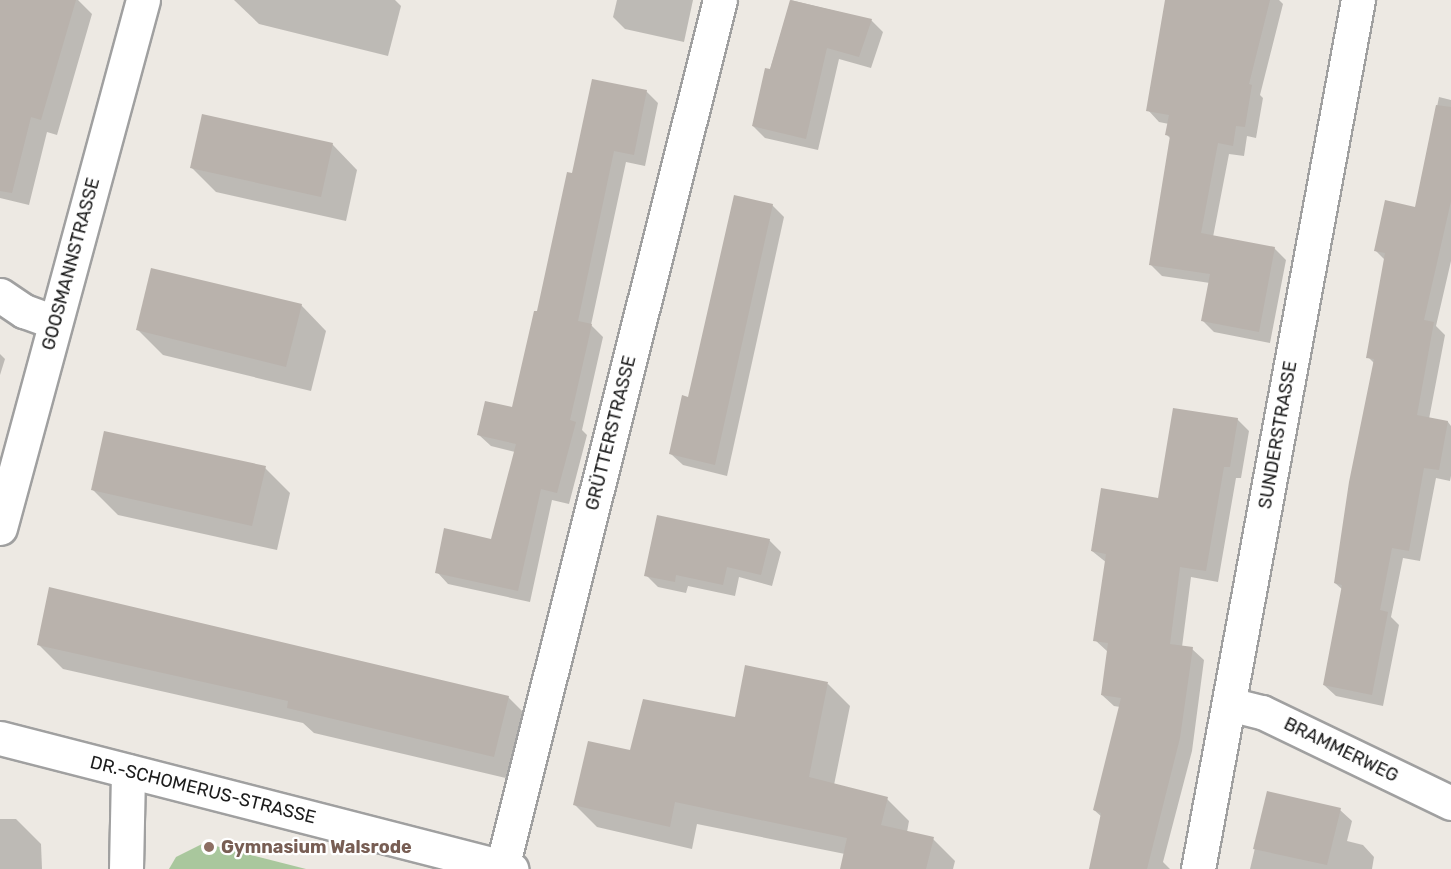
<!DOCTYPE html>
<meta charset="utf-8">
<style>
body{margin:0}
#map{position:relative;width:1451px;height:869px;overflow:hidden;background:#ede9e3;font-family:Rubik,sans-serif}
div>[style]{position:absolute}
.forest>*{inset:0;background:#a9c79d}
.shadow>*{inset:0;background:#0003}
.building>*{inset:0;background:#b9b2ac}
.roads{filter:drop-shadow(2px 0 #a0a0a0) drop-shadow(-2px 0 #a0a0a0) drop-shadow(0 2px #a0a0a0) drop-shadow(0 -2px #a0a0a0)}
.minor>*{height:33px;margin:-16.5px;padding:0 16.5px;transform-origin:16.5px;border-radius:16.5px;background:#fff}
.dots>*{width:16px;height:16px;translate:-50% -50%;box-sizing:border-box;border:3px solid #fff;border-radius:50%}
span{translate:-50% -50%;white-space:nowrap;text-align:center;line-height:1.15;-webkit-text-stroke:4.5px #fff;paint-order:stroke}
.street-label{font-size:18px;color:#1c1c1c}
.education-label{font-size:18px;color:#785e54;font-weight:700}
.left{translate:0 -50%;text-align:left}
</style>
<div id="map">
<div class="forest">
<div style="clip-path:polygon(204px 843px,306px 869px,169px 869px,176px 857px)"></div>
</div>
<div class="shadow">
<div style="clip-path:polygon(4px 0,78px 0,92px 14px,57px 135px,47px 132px,29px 205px,0 198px,0 14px)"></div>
<div style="clip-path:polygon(234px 0,395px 0,401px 6px,388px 56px,259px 24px)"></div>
<div style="clip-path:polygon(617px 0,693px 0,684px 42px,625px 29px,613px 17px)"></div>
<div style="clip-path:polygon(791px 0,871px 20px,883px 32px,871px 68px,839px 59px,818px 150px,765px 138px,753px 126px)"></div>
<div style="clip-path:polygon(1167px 0,1279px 0,1283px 4px,1260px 95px,1263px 98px,1256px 138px,1247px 136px,1244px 156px,1229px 154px,1213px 237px,1274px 248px,1286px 260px,1270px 343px,1214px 332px,1203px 321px,1210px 283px,1162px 276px,1151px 265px,1171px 139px,1167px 135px,1169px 124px,1159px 122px,1148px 110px)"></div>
<div style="clip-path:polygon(646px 91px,658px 103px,645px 166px,626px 162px,591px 325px,603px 337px,582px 430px,587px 435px,569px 504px,552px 500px,530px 602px,448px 584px,437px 572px,493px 540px,515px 452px,491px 446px,479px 435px,513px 409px,574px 175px)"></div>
<div style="clip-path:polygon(1439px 97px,1451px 100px,1451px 261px,1436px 326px,1445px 335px,1429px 419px,1448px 422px,1451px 426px,1451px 476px,1450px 481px,1436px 478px,1420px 561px,1403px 558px,1391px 617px,1399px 625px,1383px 706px,1336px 696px,1324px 685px,1343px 590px,1335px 583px,1375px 364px,1368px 357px,1385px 260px,1375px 250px,1416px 208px)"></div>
<div style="clip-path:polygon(332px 144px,357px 170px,346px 221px,216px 192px,191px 167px)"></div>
<div style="clip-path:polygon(772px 205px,784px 217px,727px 476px,683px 465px,671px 454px,689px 399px)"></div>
<div style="clip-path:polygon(301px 305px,326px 331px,311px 391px,163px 355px,138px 330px)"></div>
<div style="clip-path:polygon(0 354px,5px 359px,0 375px)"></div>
<div style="clip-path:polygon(1237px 419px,1249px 431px,1241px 478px,1236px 478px,1218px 582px,1191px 577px,1182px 647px,1192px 649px,1204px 660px,1192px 751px,1163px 862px,1170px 869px,1091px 869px,1102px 817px,1094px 810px,1120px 707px,1114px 706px,1102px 695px,1108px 652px,1095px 640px,1107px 563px,1092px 551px,1160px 500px)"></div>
<div style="clip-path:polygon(265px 468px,290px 493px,277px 550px,118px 515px,93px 490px)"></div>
<div style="clip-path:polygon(769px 540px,781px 552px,772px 586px,739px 577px,735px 596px,688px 586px,686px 593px,658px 587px,646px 575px)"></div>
<div style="clip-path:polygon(38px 644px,508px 697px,533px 722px,519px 781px,314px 733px,303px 723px,63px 669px)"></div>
<div style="clip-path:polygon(828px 684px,850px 706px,834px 785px,887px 799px,909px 821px,907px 832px,933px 839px,955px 861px,953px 869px,841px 869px,845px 854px,697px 824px,692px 849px,597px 827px,575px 805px,632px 752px,736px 719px)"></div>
<div style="clip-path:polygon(1268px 793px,1340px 810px,1352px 821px,1347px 841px,1363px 845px,1374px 857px,1372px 869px,1250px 869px)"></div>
<div style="clip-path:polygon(0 819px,16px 819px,41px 844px,42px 869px,0 869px)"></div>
</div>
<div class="building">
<div style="clip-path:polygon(0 0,76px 0,41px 120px,31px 117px,12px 193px,0 191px)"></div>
<div style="clip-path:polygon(790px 0,872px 19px,859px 57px,827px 48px,806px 139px,752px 126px,765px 68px,770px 69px)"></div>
<div style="clip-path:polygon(1165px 0,1270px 0,1249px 84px,1252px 85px,1245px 127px,1236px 126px,1233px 146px,1218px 143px,1201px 233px,1275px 247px,1259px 332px,1201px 321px,1210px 274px,1149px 265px,1170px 136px,1165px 135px,1169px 115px,1146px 111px)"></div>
<div style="clip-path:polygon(592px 79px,647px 90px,634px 155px,614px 151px,578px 321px,592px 324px,570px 420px,576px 422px,557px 493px,541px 489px,518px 591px,435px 573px,444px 528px,491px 539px,516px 444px,477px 435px,485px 401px,512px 407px,534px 311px,537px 311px,567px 172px,572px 173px)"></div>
<div style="clip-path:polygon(1436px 105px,1451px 107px,1451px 201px,1424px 320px,1434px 322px,1417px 415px,1448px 421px,1439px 470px,1424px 468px,1409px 551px,1392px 548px,1380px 610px,1388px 612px,1372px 695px,1323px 685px,1342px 585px,1334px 583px,1349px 482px,1374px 359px,1366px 358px,1385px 253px,1374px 251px,1385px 200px,1415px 207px)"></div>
<div style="clip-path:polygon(202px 114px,333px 143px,321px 197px,190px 168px)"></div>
<div style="clip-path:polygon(734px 195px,773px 204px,715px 465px,669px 454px,682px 395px,688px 397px)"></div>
<div style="clip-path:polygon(151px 268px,302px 304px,286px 367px,136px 330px)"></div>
<div style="clip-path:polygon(1173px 408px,1238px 418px,1230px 467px,1224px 467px,1206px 571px,1180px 567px,1170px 644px,1193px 647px,1180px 738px,1147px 869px,1089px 869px,1101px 813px,1093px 810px,1121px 698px,1101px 695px,1108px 643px,1093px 641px,1106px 554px,1091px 551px,1101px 488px,1158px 498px)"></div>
<div style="clip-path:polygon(104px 431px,266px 466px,252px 526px,91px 490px)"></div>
<div style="clip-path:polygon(657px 515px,770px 539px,761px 575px,727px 567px,723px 585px,676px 575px,675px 582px,644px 576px)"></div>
<div style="clip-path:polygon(49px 587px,509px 696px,494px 757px,287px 708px,288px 701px,37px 645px)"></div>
<div style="clip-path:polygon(745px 665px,828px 682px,809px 777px,888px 797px,881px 825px,934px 837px,926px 869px,840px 869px,847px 838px,675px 802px,670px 827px,573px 805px,588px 741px,630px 750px,643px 699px,735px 717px)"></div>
<div style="clip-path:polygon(1267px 791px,1341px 808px,1327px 865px,1253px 849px)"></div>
</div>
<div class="roads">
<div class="minor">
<div style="left:0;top:295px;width:29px;rotate:34deg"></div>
<div style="left:24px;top:311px;width:33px;rotate:20deg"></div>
<div style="left:0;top:528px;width:547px;rotate:-74.85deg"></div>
<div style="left:1229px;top:704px;width:34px;rotate:14deg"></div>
<div style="left:1262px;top:712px;width:210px;rotate:25.7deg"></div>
<div style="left:0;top:738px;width:528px;rotate:14.38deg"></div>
<div style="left:502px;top:867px;width:894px;rotate:-75.89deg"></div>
<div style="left:126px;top:869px;width:98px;rotate:-88.8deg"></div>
<div style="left:1198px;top:869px;width:884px;rotate:-79.57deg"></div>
</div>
</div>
<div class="dots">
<div style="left:209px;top:847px;background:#8d6e63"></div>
</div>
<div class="street-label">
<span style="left:71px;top:264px;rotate:-75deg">GOOSMANNSTRASSE</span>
<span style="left:611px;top:433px;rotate:-76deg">GRÜTTERSTRASSE</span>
<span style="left:1278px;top:435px;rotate:-80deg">SUNDERSTRASSE</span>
<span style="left:1341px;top:750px;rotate:26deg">BRAMMERWEG</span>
<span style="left:203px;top:790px;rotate:14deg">DR.-SCHOMERUS-STRASSE</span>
</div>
<div class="education-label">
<span class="left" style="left:221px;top:847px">Gymnasium Walsrode</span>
</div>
</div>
